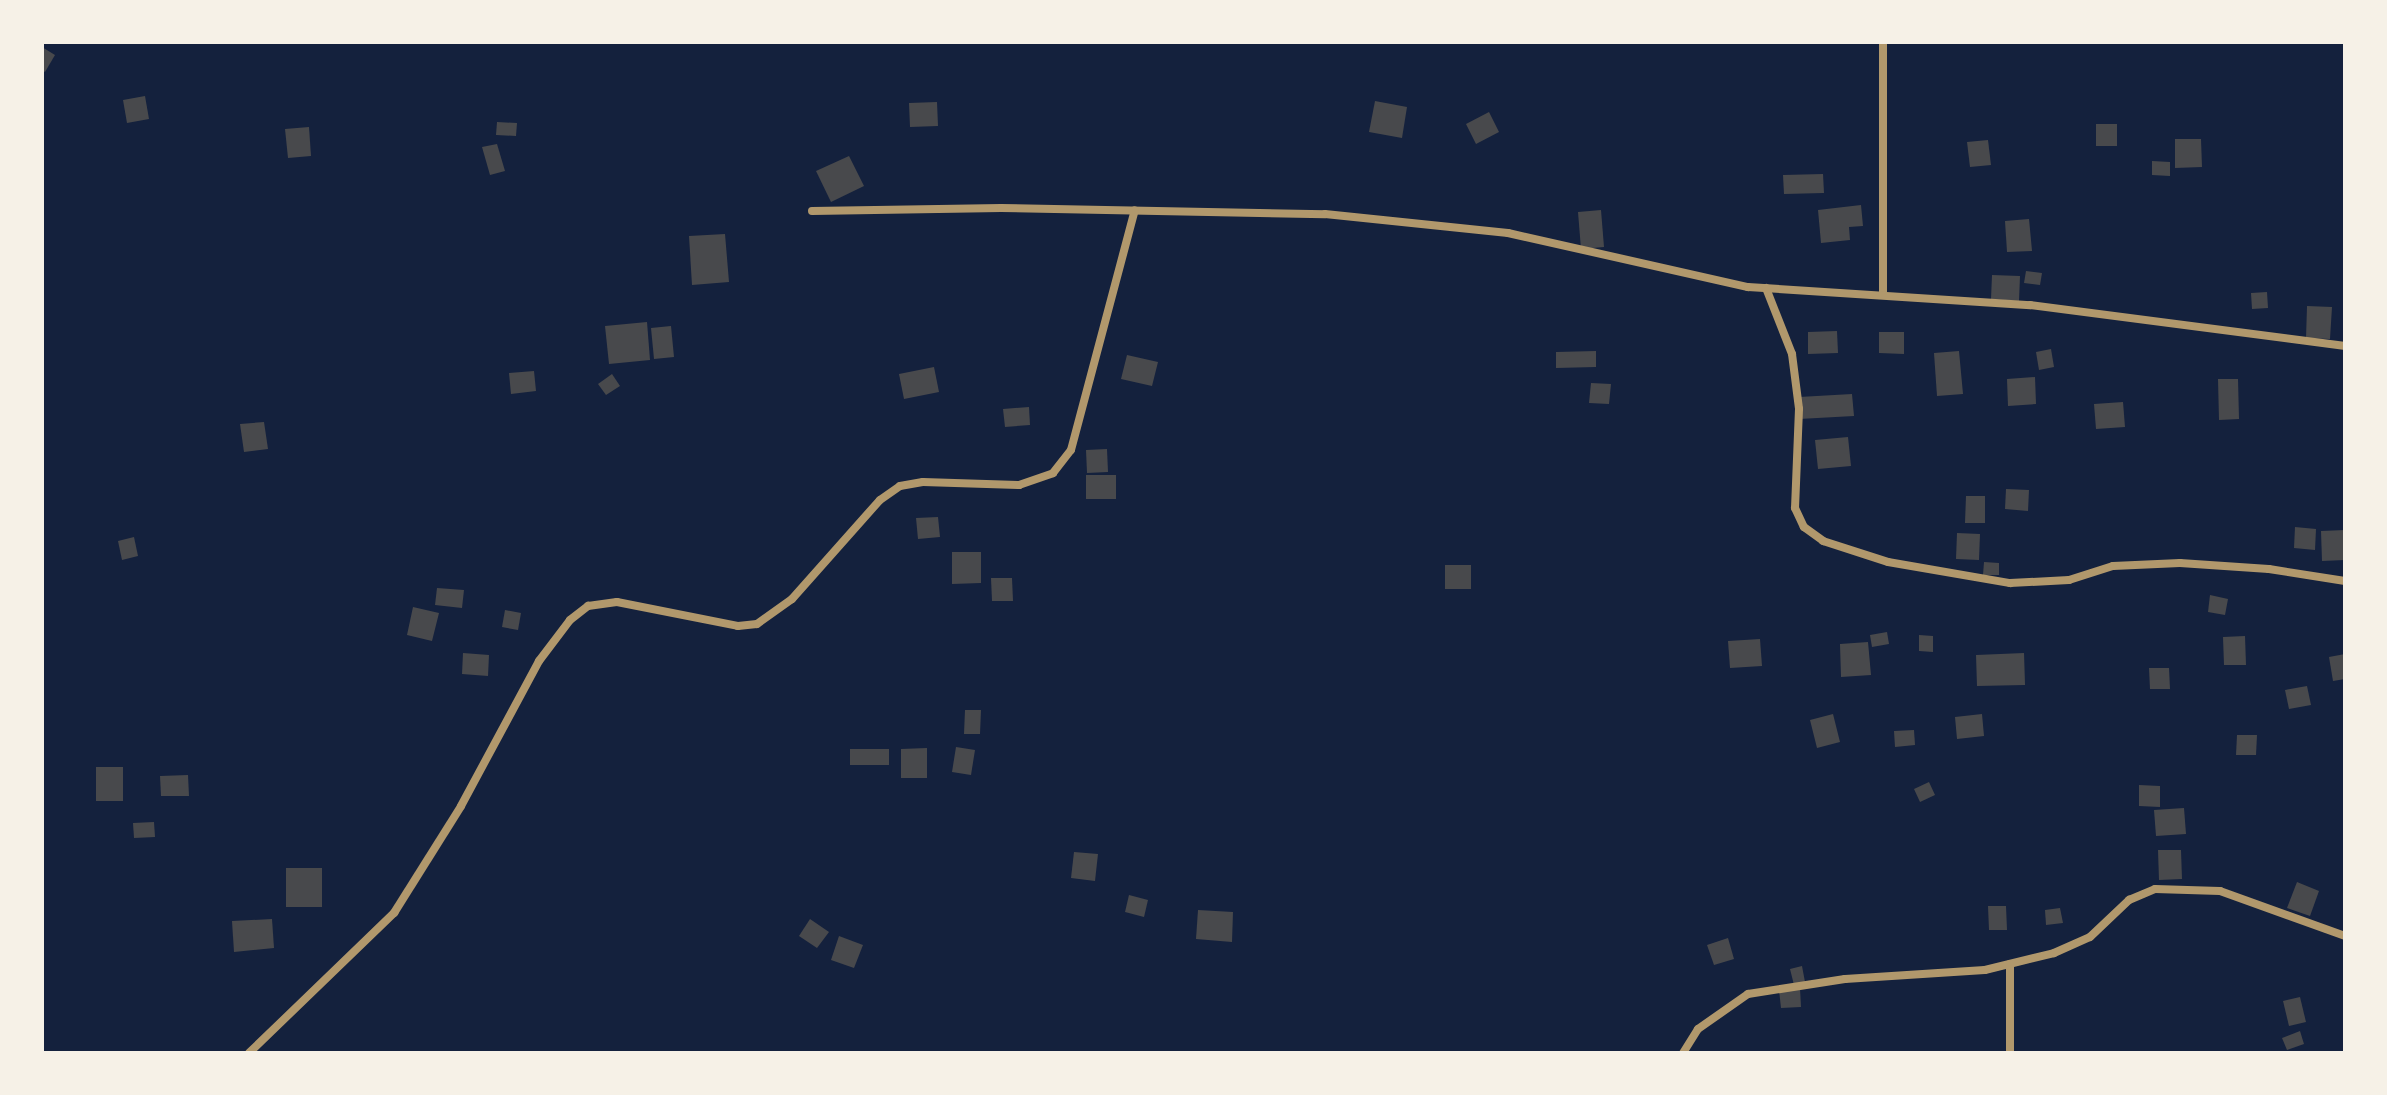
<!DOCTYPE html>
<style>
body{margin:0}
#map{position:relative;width:2387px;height:1095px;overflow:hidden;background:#14213d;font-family:"Asap Condensed",sans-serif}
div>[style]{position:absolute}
.building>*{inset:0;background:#48494c}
.minor>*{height:8px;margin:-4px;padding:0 4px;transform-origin:4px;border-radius:4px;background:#b1986c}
span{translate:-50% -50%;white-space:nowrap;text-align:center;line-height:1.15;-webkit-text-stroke:8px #f6f1e7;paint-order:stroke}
.frame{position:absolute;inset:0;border:44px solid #f6f1e7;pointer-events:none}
</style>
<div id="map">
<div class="building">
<div style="clip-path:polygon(42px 47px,55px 55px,45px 72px,42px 70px)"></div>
<div style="clip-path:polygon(145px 96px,149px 119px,127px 123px,123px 100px)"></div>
<div style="clip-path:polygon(1375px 101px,1407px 107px,1402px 138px,1369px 132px)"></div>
<div style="clip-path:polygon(937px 102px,938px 126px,910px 127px,909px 103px)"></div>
<div style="clip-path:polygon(1489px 112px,1499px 132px,1476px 144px,1466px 124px)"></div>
<div style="clip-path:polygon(497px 122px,517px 123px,516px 136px,496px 135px)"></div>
<div style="clip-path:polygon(2096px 124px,2117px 124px,2117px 146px,2096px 146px)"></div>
<div style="clip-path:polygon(309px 127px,311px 156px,288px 158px,285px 129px)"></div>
<div style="clip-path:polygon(2175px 139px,2201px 139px,2202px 167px,2175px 168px)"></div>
<div style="clip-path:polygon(1988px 140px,1991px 165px,1970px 167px,1967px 142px)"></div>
<div style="clip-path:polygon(497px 144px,505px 171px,490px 175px,482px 147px)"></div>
<div style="clip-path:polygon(849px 156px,864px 186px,831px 202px,816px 171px)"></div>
<div style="clip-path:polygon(2152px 161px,2170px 162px,2170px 176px,2152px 175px)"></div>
<div style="clip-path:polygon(1823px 174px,1824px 193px,1784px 194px,1783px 175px)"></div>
<div style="clip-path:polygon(1861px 205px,1863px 226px,1849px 227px,1850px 240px,1821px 243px,1818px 210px)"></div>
<div style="clip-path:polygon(1601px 210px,1604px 247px,1581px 249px,1578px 212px)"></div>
<div style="clip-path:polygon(2029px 219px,2032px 251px,2007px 252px,2005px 221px)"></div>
<div style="clip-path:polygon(725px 234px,729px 282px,692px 285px,689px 236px)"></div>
<div style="clip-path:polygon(2026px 271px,2042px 273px,2040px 285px,2024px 283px)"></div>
<div style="clip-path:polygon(1992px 275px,2020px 276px,2019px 301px,1991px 299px)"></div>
<div style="clip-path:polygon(2267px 292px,2268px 308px,2252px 309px,2251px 293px)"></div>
<div style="clip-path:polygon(2307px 306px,2332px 307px,2330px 339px,2306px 338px)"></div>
<div style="clip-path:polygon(647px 322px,650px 360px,609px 364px,605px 326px)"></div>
<div style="clip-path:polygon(671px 326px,674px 357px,654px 359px,651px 328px)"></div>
<div style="clip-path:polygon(1837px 331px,1838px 353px,1808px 354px,1808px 332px)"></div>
<div style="clip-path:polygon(1879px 332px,1904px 332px,1904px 354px,1879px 353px)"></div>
<div style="clip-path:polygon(2051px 349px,2054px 367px,2039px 370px,2036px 352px)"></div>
<div style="clip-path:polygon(1596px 351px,1596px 367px,1556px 368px,1556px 352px)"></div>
<div style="clip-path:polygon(1959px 351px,1963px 394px,1937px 396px,1934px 353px)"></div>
<div style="clip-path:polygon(1127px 355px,1158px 362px,1152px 386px,1121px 379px)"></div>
<div style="clip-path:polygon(934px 367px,939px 392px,904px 399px,899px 374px)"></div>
<div style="clip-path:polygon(534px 371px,536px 391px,511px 394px,509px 373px)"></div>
<div style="clip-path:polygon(612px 374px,620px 386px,606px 395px,598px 384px)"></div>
<div style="clip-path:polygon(2035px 377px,2036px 404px,2008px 406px,2007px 379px)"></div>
<div style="clip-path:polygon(2218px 379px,2238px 379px,2239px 419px,2219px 420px)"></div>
<div style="clip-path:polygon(1591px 383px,1611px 384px,1609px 404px,1589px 403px)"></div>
<div style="clip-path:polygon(1852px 394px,1854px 416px,1799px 419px,1799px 397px)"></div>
<div style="clip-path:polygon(2123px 402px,2125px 427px,2096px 429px,2094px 404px)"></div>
<div style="clip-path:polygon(1029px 407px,1030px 425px,1005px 427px,1003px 409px)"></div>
<div style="clip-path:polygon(264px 422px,268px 449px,244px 452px,240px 424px)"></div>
<div style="clip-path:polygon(1848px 437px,1851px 466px,1818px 469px,1815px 440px)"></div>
<div style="clip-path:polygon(1107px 449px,1108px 472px,1087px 473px,1086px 450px)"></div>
<div style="clip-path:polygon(1086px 475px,1116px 475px,1116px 499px,1086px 499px)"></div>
<div style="clip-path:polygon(2006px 489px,2029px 490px,2028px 511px,2005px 509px)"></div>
<div style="clip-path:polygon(1966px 496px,1985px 496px,1985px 523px,1965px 523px)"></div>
<div style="clip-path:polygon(938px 517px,940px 537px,918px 539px,916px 518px)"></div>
<div style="clip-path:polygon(2295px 527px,2316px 529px,2315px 550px,2294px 548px)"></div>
<div style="clip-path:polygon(2345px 530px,2345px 560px,2322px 561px,2321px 531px)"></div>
<div style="clip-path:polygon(1957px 533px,1980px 534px,1979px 560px,1956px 559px)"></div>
<div style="clip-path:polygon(134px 537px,138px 556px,122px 560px,118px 541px)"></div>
<div style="clip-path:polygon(952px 552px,981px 552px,981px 583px,952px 584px)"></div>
<div style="clip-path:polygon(1984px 562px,1999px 563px,1999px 575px,1983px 575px)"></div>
<div style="clip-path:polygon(1445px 565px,1471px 565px,1471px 589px,1445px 589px)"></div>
<div style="clip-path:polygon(991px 578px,1012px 578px,1013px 601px,992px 601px)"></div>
<div style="clip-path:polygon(437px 588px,464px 590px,462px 608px,435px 605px)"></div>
<div style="clip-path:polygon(2210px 595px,2228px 599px,2225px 615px,2208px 612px)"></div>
<div style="clip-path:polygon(413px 607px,439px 613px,432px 641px,407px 635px)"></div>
<div style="clip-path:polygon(505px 610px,521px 613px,518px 630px,502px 627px)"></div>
<div style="clip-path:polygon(1887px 632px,1889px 644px,1872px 647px,1870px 635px)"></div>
<div style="clip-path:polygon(1919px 635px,1933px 636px,1933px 652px,1919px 651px)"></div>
<div style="clip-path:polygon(2245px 636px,2246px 665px,2224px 665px,2223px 637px)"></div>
<div style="clip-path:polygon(1760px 639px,1762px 666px,1730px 668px,1728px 641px)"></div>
<div style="clip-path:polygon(1868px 642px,1871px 675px,1841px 677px,1840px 644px)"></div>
<div style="clip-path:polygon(463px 653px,489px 655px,488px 676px,462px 674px)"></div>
<div style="clip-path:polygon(2024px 653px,2025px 685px,1977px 686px,1976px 655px)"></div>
<div style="clip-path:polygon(2345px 654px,2345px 679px,2333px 681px,2329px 657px)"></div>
<div style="clip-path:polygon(2149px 668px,2169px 668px,2170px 689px,2150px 689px)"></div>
<div style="clip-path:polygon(2307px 686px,2311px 705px,2289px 709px,2285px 690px)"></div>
<div style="clip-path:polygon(965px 710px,981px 710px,980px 734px,964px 734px)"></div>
<div style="clip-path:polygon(1833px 714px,1840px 742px,1817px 748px,1810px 720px)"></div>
<div style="clip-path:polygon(1982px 714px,1984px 736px,1957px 739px,1955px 717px)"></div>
<div style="clip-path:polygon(1914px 730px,1915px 745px,1895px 747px,1894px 731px)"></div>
<div style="clip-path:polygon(2237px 735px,2257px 735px,2256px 755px,2236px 755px)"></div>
<div style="clip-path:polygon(956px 747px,975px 750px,971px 775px,952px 772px)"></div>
<div style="clip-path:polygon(927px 748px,927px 778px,901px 778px,901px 749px)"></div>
<div style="clip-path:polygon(850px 749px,889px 749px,889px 765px,850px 765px)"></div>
<div style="clip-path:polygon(96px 767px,123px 767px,123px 801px,96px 801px)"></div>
<div style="clip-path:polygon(188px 775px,189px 796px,161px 796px,160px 776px)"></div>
<div style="clip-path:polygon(1929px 782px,1935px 795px,1920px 802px,1914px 789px)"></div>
<div style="clip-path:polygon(2139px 785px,2160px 786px,2160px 807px,2139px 806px)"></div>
<div style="clip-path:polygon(2184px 808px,2186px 834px,2156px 836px,2154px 810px)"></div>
<div style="clip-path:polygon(154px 822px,155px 837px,134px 838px,133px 823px)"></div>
<div style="clip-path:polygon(2158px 850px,2181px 850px,2182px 879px,2159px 880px)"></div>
<div style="clip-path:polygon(1074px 852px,1098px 854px,1095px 881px,1071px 878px)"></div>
<div style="clip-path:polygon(286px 868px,322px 868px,322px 907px,286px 907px)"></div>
<div style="clip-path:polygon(2297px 882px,2319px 891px,2310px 916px,2287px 908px)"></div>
<div style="clip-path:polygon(1129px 895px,1148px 900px,1144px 917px,1125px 912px)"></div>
<div style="clip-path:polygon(1988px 906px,2006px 906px,2007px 930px,1989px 930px)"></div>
<div style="clip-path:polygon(2060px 908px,2063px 923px,2046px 925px,2045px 910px)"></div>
<div style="clip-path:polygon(1198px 910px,1233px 912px,1232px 942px,1196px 939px)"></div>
<div style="clip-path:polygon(272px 919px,274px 948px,234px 952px,232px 921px)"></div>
<div style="clip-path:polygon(810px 919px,829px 932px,817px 948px,799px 936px)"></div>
<div style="clip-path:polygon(839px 936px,863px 945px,854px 968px,831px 960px)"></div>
<div style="clip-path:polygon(1728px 938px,1734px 959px,1714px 965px,1707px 945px)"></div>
<div style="clip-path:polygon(1802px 966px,1805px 982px,1794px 985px,1790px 969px)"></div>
<div style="clip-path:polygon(1800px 988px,1801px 1007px,1781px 1008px,1779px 990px)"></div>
<div style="clip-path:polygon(2300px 997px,2306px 1022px,2289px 1026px,2283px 1001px)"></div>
<div style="clip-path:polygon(2300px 1031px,2304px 1044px,2287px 1050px,2282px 1038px)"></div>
</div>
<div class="minor">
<div style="left:1883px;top:42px;width:253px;rotate:90deg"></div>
<div style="left:812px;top:211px;width:189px;rotate:-0.9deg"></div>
<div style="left:1001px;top:208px;width:324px;rotate:1.1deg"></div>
<div style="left:1325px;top:214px;width:184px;rotate:5.9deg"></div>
<div style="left:1508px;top:233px;width:246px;rotate:12.7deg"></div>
<div style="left:1748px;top:287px;width:283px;rotate:3.7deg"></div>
<div style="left:2030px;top:305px;width:318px;rotate:7.4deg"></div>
<div style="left:1766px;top:288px;width:71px;rotate:68.5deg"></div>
<div style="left:1792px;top:354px;width:55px;rotate:82.7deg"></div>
<div style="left:1799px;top:409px;width:99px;rotate:92.3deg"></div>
<div style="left:1795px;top:508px;width:21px;rotate:65deg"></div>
<div style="left:1804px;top:527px;width:24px;rotate:36deg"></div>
<div style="left:1823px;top:541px;width:68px;rotate:17.9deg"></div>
<div style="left:1888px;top:562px;width:124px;rotate:9.8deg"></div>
<div style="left:2010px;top:583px;width:59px;rotate:-2.9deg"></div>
<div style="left:2069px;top:580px;width:46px;rotate:-17.7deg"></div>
<div style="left:2113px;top:566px;width:67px;rotate:-2.6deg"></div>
<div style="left:2180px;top:563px;width:89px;rotate:3.9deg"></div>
<div style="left:2269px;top:569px;width:77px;rotate:9deg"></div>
<div style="left:249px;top:1053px;width:202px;rotate:-44deg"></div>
<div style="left:394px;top:913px;width:126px;rotate:-57.9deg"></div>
<div style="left:461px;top:806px;width:165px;rotate:-61.7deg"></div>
<div style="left:539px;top:661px;width:51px;rotate:-52.9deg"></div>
<div style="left:570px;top:620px;width:23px;rotate:-38deg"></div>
<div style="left:588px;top:606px;width:29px;rotate:-8deg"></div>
<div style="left:617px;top:602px;width:123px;rotate:11.2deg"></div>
<div style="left:738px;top:626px;width:19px;rotate:-6deg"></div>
<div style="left:757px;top:624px;width:43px;rotate:-35.5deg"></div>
<div style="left:792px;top:599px;width:132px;rotate:-48.4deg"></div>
<div style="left:880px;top:500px;width:24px;rotate:-35deg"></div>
<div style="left:900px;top:486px;width:23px;rotate:-10deg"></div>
<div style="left:923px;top:482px;width:96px;rotate:1.8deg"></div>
<div style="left:1019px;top:485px;width:36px;rotate:-19deg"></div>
<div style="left:1053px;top:473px;width:29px;rotate:-52deg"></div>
<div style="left:1071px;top:450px;width:248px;rotate:-75.1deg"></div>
<div style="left:1683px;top:1053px;width:28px;rotate:-58deg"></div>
<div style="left:1698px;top:1029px;width:61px;rotate:-35deg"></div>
<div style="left:1748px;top:994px;width:98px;rotate:-8.8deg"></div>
<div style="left:1845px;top:979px;width:140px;rotate:-3.7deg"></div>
<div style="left:1985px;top:970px;width:71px;rotate:-13.8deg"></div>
<div style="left:2054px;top:953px;width:39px;rotate:-24deg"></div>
<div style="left:2090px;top:937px;width:54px;rotate:-43.5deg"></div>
<div style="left:2129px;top:900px;width:28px;rotate:-23deg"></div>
<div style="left:2155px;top:889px;width:65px;rotate:1.8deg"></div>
<div style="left:2220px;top:891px;width:133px;rotate:19.8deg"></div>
<div style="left:2010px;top:1053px;width:89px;rotate:-90deg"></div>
</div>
<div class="frame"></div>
</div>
